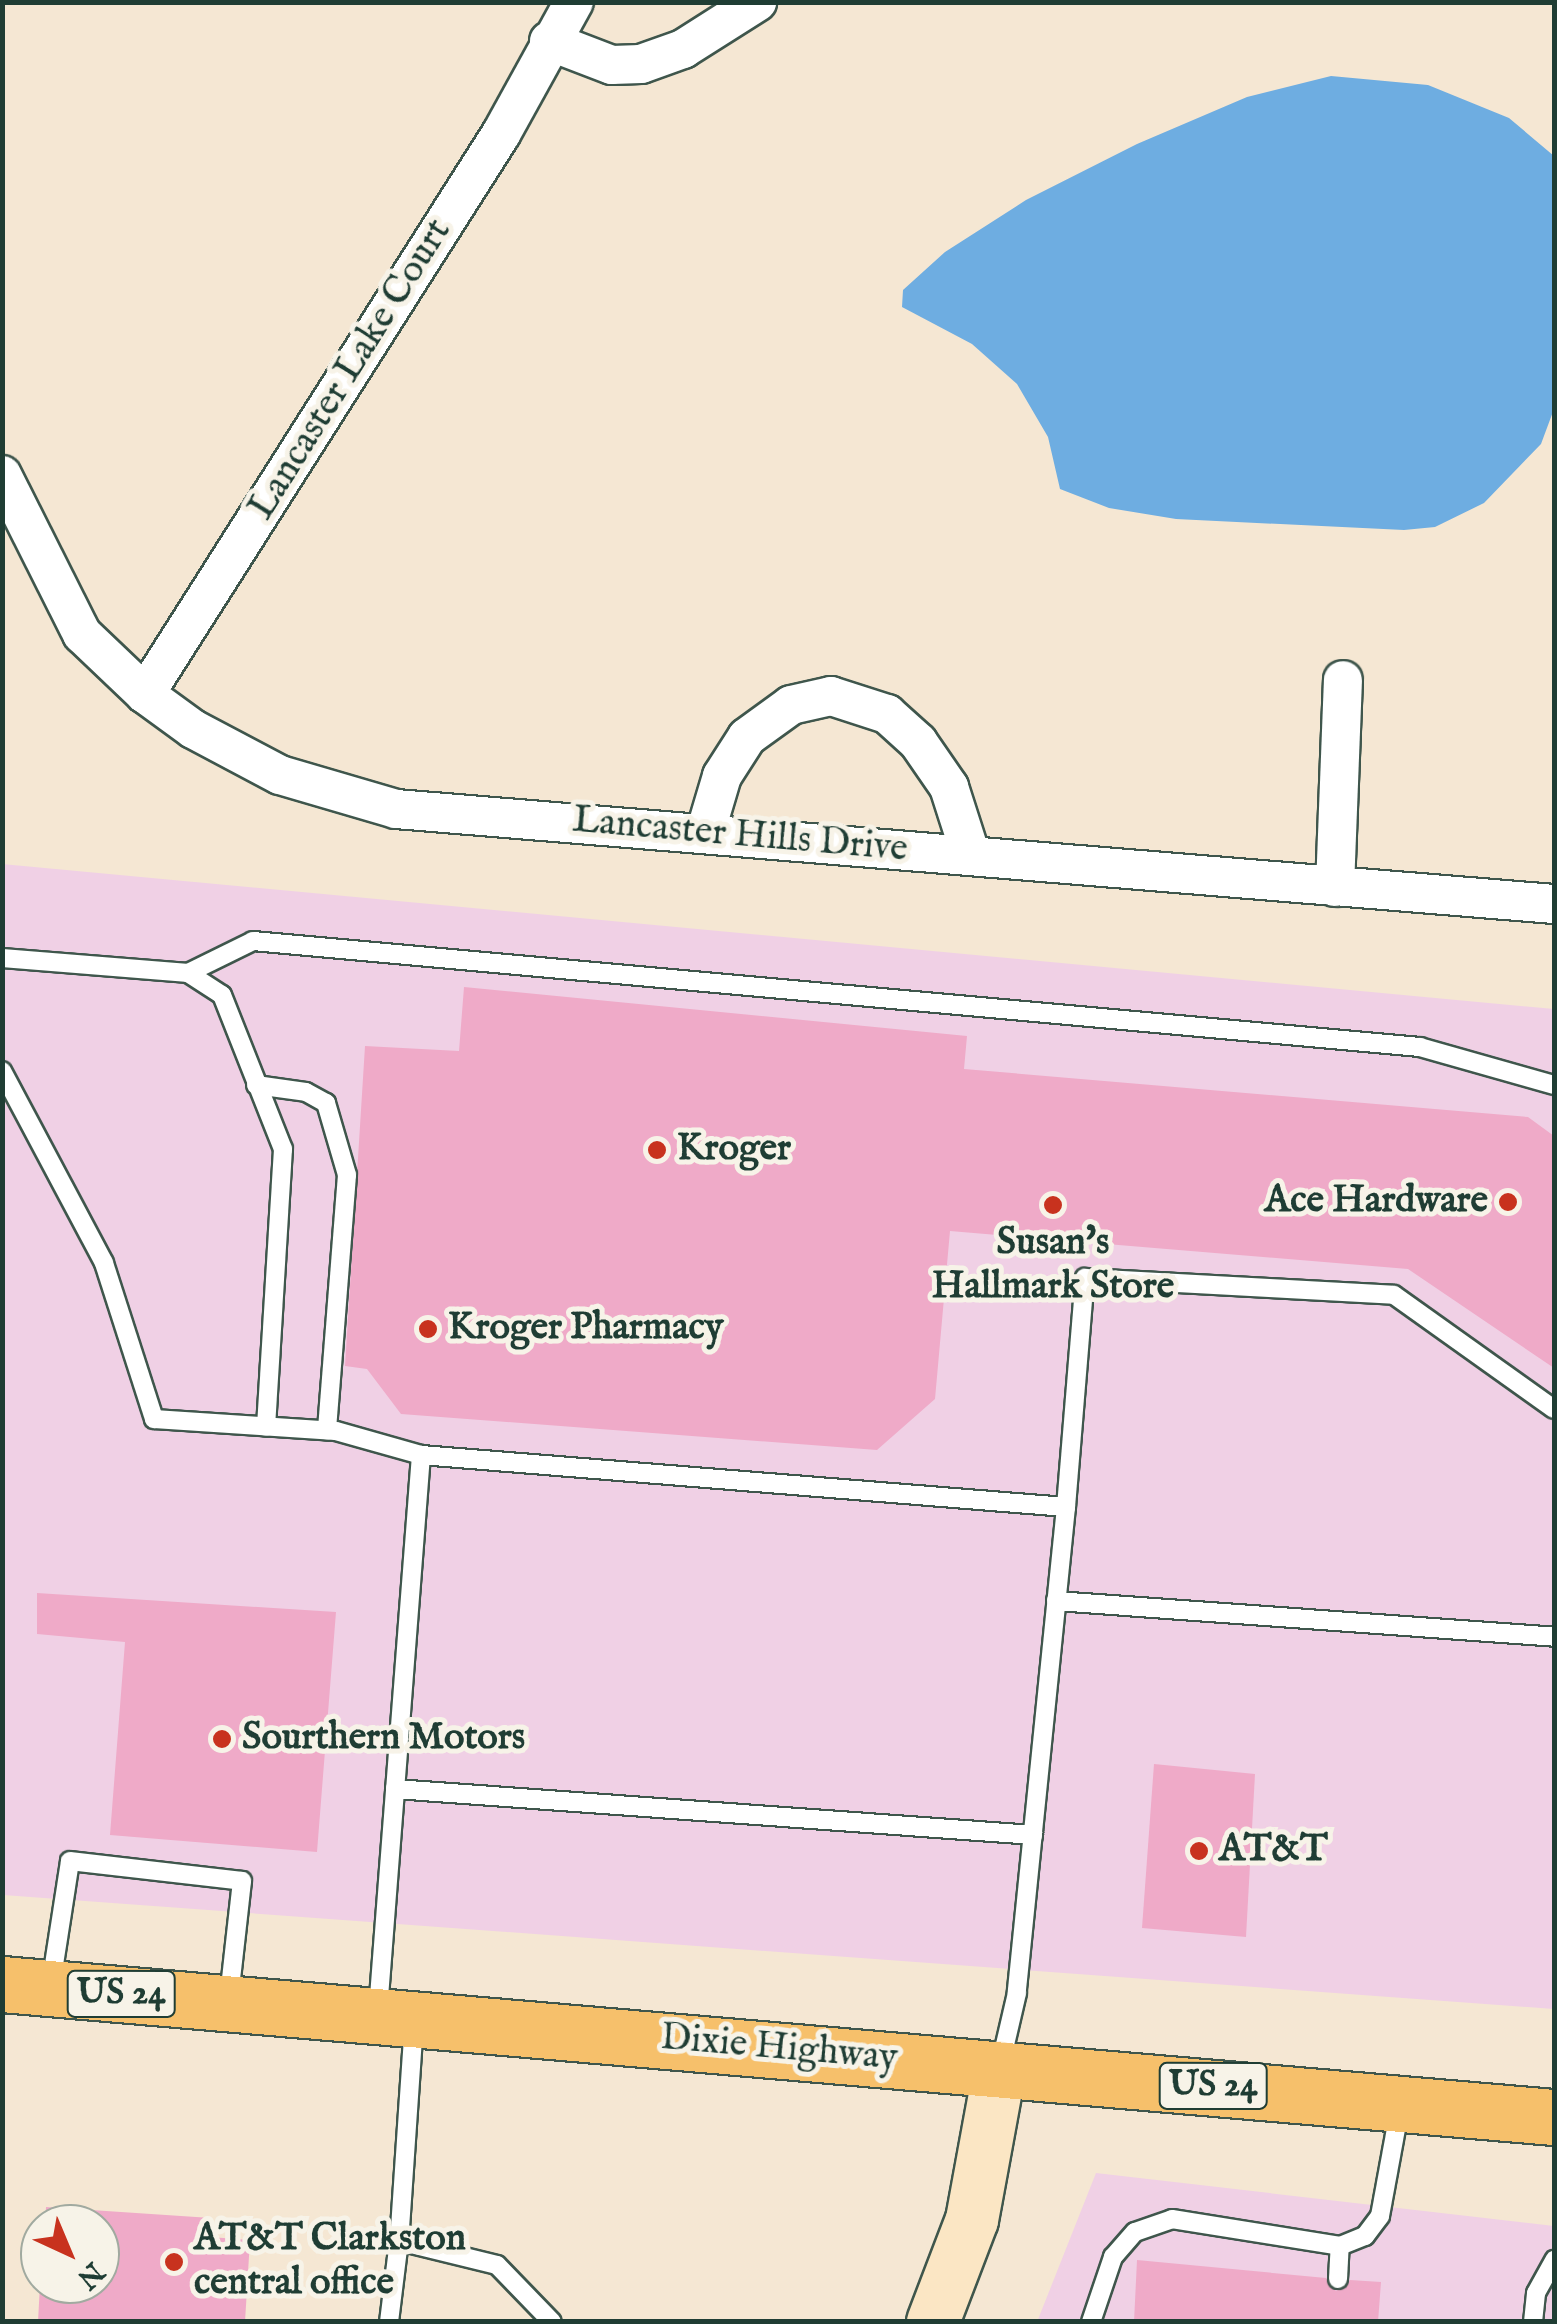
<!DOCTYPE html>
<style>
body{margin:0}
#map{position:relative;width:1557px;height:2324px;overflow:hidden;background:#f5e7d3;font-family:"IM FELL English",serif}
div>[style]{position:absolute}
.built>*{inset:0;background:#f0d0e5}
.water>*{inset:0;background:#6eade1}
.building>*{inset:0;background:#efaac8}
.roads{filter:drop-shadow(2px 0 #3f564c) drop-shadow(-2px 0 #3f564c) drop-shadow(0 2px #3f564c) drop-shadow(0 -2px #3f564c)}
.service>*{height:18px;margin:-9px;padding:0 9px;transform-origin:9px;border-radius:9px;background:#fff}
.minor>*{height:38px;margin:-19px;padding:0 19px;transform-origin:19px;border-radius:19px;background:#fff}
.secondary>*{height:52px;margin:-26px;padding:0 26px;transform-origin:26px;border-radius:26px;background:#fbe6c4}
.primary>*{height:55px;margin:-27.5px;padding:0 27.5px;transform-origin:27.5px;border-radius:27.5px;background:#f6c06b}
.dots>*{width:28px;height:28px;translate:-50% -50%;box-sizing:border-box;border:5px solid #f7f3e8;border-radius:50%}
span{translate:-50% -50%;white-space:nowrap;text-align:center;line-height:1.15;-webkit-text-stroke:10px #f7f3e8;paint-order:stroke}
.shield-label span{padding:2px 8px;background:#f7f3e8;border:2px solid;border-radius:8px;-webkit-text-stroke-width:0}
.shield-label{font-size:35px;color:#1f3d34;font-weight:700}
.street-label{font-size:38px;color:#1f3d34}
.poi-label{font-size:38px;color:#1f3d34;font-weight:700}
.left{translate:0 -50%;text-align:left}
.right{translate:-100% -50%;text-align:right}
.frame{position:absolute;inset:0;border:5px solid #1f3d34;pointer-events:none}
.north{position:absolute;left:20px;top:2204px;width:100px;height:100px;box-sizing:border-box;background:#f7f3e8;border:2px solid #a1aaa0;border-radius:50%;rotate:136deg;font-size:28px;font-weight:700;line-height:40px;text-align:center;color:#1f3d34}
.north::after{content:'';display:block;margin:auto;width:35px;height:45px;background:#c8321e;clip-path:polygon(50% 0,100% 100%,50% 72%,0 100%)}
</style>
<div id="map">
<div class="built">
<div style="clip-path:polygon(2px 864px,1554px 1009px,1554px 2009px,3px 1895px)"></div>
<div style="clip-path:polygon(1096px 2173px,1554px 2226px,1554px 2321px,1037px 2322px)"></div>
</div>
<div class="water">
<div style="clip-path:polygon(1331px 76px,1428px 85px,1509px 118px,1554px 156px,1554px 409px,1541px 444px,1484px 503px,1435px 527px,1404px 530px,1176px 519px,1109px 508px,1060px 489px,1048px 437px,1017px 384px,972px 344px,902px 307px,903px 290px,945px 252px,1026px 200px,1137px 144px,1247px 97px)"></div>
</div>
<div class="building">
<div style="clip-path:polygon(464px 987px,967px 1036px,964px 1069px,1528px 1117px,1554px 1136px,1554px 1368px,1408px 1269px,950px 1231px,935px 1399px,877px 1450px,401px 1414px,367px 1369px,345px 1366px,365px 1046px,459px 1051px)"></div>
<div style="clip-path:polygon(37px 1593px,336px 1612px,317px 1852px,110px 1835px,125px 1642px,37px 1634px)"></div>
<div style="clip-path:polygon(1154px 1764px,1255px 1774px,1246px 1937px,1142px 1928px)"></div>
<div style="clip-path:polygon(46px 2207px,211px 2218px,210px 2237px,250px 2240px,245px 2322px,38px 2322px,40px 2284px,100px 2284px,100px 2224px,45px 2224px)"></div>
<div style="clip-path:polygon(1137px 2260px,1326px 2278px,1336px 2291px,1350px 2280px,1381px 2282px,1378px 2322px,1134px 2322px)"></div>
</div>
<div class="roads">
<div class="service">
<div style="left:2px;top:958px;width:187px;rotate:4.6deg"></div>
<div style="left:188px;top:973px;width:40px;rotate:32.9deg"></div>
<div style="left:222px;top:995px;width:166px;rotate:68.4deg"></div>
<div style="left:283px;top:1149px;width:278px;rotate:93.5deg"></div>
<div style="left:188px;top:973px;width:72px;rotate:-26.2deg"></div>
<div style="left:253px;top:941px;width:1172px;rotate:5.19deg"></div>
<div style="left:1420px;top:1047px;width:139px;rotate:15.8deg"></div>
<div style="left:2px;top:1071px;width:217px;rotate:62deg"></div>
<div style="left:104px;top:1263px;width:164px;rotate:72.2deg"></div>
<div style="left:154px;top:1419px;width:182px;rotate:3.8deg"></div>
<div style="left:336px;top:1431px;width:88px;rotate:15.8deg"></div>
<div style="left:421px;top:1455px;width:647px;rotate:4.61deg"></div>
<div style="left:1066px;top:1507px;width:488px;rotate:95.8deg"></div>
<div style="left:1017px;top:1993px;width:71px;rotate:103.1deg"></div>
<div style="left:256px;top:1085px;width:50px;rotate:8deg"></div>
<div style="left:306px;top:1092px;width:23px;rotate:29deg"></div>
<div style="left:326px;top:1103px;width:75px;rotate:73.7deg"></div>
<div style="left:347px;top:1175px;width:256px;rotate:94.5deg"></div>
<div style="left:1066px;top:1507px;width:230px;rotate:-85.3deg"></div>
<div style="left:1085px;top:1278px;width:309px;rotate:3.1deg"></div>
<div style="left:1394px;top:1295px;width:196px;rotate:35.5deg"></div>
<div style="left:1056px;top:1601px;width:499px;rotate:4.1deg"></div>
<div style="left:395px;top:1789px;width:640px;rotate:4.12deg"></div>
<div style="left:51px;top:1984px;width:124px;rotate:-81.2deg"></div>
<div style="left:70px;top:1861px;width:173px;rotate:6.6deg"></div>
<div style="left:242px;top:1881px;width:117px;rotate:96.4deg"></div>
<div style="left:378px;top:2010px;width:557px;rotate:-85.57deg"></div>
<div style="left:414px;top:2023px;width:219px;rotate:93.9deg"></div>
<div style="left:399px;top:2241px;width:101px;rotate:13.8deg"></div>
<div style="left:497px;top:2265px;width:79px;rotate:46deg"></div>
<div style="left:1338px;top:2279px;width:33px;rotate:-87deg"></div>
<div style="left:389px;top:2322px;width:82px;rotate:-83deg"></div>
<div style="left:1091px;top:2322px;width:69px;rotate:-71.3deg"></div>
<div style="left:1113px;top:2257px;width:33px;rotate:-49deg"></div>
<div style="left:1135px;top:2232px;width:39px;rotate:-19deg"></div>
<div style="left:1172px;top:2219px;width:170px;rotate:9.1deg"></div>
<div style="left:1340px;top:2246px;width:27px;rotate:-22deg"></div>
<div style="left:1365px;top:2236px;width:25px;rotate:-53deg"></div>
<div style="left:1380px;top:2216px;width:106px;rotate:-79.6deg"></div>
<div style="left:1533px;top:2322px;width:29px;rotate:-84deg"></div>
<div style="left:1536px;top:2293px;width:38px;rotate:-61deg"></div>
</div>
<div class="minor">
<div style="left:549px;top:41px;width:67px;rotate:20.9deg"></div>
<div style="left:612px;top:65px;width:29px;rotate:-2deg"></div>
<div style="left:641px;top:64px;width:45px;rotate:-19.7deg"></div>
<div style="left:683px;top:49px;width:88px;rotate:-32.4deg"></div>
<div style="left:2px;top:475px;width:178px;rotate:63.3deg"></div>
<div style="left:82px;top:634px;width:87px;rotate:43.6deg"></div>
<div style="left:145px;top:694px;width:59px;rotate:36.1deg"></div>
<div style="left:193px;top:729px;width:98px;rotate:27.9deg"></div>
<div style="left:280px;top:775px;width:121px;rotate:16.3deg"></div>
<div style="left:396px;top:809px;width:1162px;rotate:4.69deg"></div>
<div style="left:145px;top:694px;width:664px;rotate:-57.56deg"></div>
<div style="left:501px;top:134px;width:151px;rotate:-61.1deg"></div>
<div style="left:706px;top:830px;width:56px;rotate:-73.5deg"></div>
<div style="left:722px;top:776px;width:46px;rotate:-57.3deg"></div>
<div style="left:747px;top:737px;width:54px;rotate:-36deg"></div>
<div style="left:791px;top:705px;width:41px;rotate:-12.7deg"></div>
<div style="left:831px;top:696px;width:59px;rotate:17.8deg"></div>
<div style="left:887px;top:714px;width:42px;rotate:42.1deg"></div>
<div style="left:918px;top:742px;width:55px;rotate:55.4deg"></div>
<div style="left:949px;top:787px;width:72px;rotate:72.3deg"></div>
<div style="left:1335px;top:887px;width:207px;rotate:-87.8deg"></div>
</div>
<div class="secondary">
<div style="left:933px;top:2322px;width:109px;rotate:-69.1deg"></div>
<div style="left:972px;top:2220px;width:155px;rotate:-79.6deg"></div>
</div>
<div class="primary">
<div style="left:2px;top:1984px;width:1558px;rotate:4.9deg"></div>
</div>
</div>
<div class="dots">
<div style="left:657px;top:1150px;background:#c8321e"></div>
<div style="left:1508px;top:1202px;background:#c8321e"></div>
<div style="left:1053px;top:1205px;background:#c8321e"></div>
<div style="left:428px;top:1329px;background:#c8321e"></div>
<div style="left:222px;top:1739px;background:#c8321e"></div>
<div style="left:1199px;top:1851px;background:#c8321e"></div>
<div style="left:174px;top:2262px;background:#c8321e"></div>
</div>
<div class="shield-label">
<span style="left:121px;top:1994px">US 24</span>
<span style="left:1213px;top:2086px">US 24</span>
</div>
<div class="street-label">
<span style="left:351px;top:370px;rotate:-58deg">Lancaster Lake Court</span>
<span style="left:740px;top:836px;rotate:5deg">Lancaster Hills Drive</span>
<span style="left:779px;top:2049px;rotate:5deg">Dixie Highway</span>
</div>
<div class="poi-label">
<span class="left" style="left:677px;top:1150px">Kroger</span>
<span class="right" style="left:1488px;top:1202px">Ace Hardware</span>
<span style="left:1053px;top:1266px">Susan's<br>Hallmark Store</span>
<span class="left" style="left:448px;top:1329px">Kroger Pharmacy</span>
<span class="left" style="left:242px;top:1739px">Sourthern Motors</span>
<span class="left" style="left:1219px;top:1851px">AT&amp;T</span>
<span class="left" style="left:194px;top:2262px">AT&amp;T Clarkston<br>central office</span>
</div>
<div class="frame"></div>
<div class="north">N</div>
</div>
